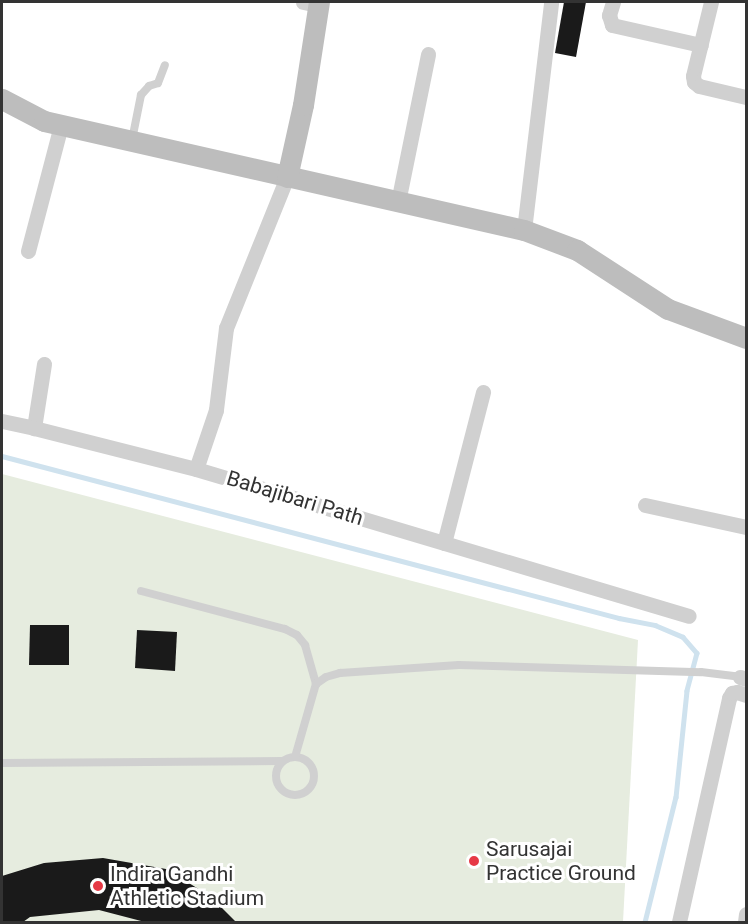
<!DOCTYPE html>
<style>
body{margin:0}
#map{position:relative;width:748px;height:924px;overflow:hidden;background:#fff;font-family:Roboto,sans-serif}
div>[style]{position:absolute}
.green>*{inset:0;background:#e6ecdf}
.stream>*{height:4.5px;margin:-2.25px;padding:0 2.25px;transform-origin:2.25px;border-radius:2.25px;background:#cfe2ee}
.building>*{inset:0;background:#1a1a1a}
.lane>*{height:8px;margin:-4px;padding:0 4px;transform-origin:4px;border-radius:4px;background:#d0d0d0}
.lane>.ring{margin:-4px;padding:0;box-sizing:content-box;background:none;border:8px solid #d0d0d0;border-radius:50%}
.street>*{height:15px;margin:-7.5px;padding:0 7.5px;transform-origin:7.5px;border-radius:7.5px;background:#d0d0d0}
.secondary>*{height:21px;margin:-10.5px;padding:0 10.5px;transform-origin:10.5px;border-radius:10.5px;background:#bdbdbd}
.dots>*{width:16px;height:16px;translate:-50% -50%;box-sizing:border-box;border:3px solid #fff;border-radius:50%}
span{translate:-50% -50%;white-space:nowrap;text-align:center;line-height:1.15;-webkit-text-stroke:6px #fff;paint-order:stroke}
.street-label{font-size:21px;color:#333}
.poi-label{font-size:21px;color:#333}
.left{translate:0 -50%;text-align:left}
.frame{position:absolute;inset:0;border:3px solid #333;pointer-events:none}
</style>
<div id="map">
<div class="green">
<div style="clip-path:polygon(2px 474px,638px 640px,623px 922px,2px 922px)"></div>
</div>
<div class="stream">
<div style="left:2px;top:456px;width:638px;rotate:14.71deg"></div>
<div style="left:619px;top:618px;width:37px;rotate:11deg"></div>
<div style="left:655px;top:625px;width:30px;rotate:23deg"></div>
<div style="left:683px;top:637px;width:21px;rotate:49deg"></div>
<div style="left:697px;top:653px;width:39px;rotate:105deg"></div>
<div style="left:687px;top:691px;width:107px;rotate:95.9deg"></div>
<div style="left:676px;top:797px;width:129px;rotate:103.9deg"></div>
</div>
<div class="building">
<div style="clip-path:polygon(564px 2px,586px 2px,576px 57px,555px 53px)"></div>
<div style="clip-path:polygon(30px 625px,69px 625px,69px 665px,29px 665px)"></div>
<div style="clip-path:polygon(137px 630px,177px 632px,175px 671px,135px 668px)"></div>
<div style="clip-path:polygon(103px 858px,166px 869px,210px 896px,236px 922px,145px 922px,99px 910px,30px 917px,23px 922px,2px 922px,2px 876px,44px 863px)"></div>
</div>
<div class="lane">
<div style="left:132px;top:140px;width:46px;rotate:-78.7deg"></div>
<div style="left:141px;top:95px;width:12px;rotate:-48deg"></div>
<div style="left:149px;top:86px;width:9px;rotate:-18deg"></div>
<div style="left:158px;top:83px;width:19px;rotate:-69deg"></div>
<div style="left:141px;top:591px;width:149px;rotate:14.8deg"></div>
<div style="left:285px;top:629px;width:13px;rotate:27deg"></div>
<div style="left:297px;top:635px;width:13px;rotate:51deg"></div>
<div style="left:305px;top:645px;width:41px;rotate:74.2deg"></div>
<div class="ring" style="left:276px;top:757px;width:30px;height:30px"></div>
<div style="left:295px;top:757px;width:76px;rotate:-74deg"></div>
<div style="left:316px;top:684px;width:12px;rotate:-35deg"></div>
<div style="left:326px;top:677px;width:15px;rotate:-16deg"></div>
<div style="left:340px;top:673px;width:119px;rotate:-3.8deg"></div>
<div style="left:459px;top:665px;width:242px;rotate:1.7deg"></div>
<div style="left:701px;top:672px;width:39px;rotate:7deg"></div>
<div style="left:2px;top:763px;width:280px;rotate:-0.4deg"></div>
</div>
<div class="street">
<div style="left:303px;top:2px;width:15px;rotate:11deg"></div>
<div style="left:613px;top:2px;width:14px;rotate:107deg"></div>
<div style="left:609px;top:15px;width:10px;rotate:73deg"></div>
<div style="left:612px;top:25px;width:91px;rotate:12.7deg"></div>
<div style="left:711px;top:2px;width:76px;rotate:103.7deg"></div>
<div style="left:693px;top:76px;width:6px;rotate:81deg"></div>
<div style="left:694px;top:82px;width:6px;rotate:39deg"></div>
<div style="left:699px;top:86px;width:48px;rotate:13.2deg"></div>
<div style="left:287px;top:177px;width:163px;rotate:112deg"></div>
<div style="left:226px;top:328px;width:83px;rotate:97deg"></div>
<div style="left:216px;top:410px;width:62px;rotate:108.7deg"></div>
<div style="left:196px;top:469px;width:514px;rotate:16.6deg"></div>
<div style="left:398px;top:202px;width:151px;rotate:-78.5deg"></div>
<div style="left:524px;top:230px;width:230px;rotate:-83.2deg"></div>
<div style="left:28px;top:251px;width:130px;rotate:-75.3deg"></div>
<div style="left:44px;top:364px;width:65px;rotate:98.9deg"></div>
<div style="left:34px;top:428px;width:167px;rotate:14.2deg"></div>
<div style="left:2px;top:421px;width:33px;rotate:12deg"></div>
<div style="left:645px;top:505px;width:103px;rotate:12.3deg"></div>
<div style="left:444px;top:543px;width:156px;rotate:-75.5deg"></div>
<div style="left:740px;top:677px;width:6px;rotate:18deg"></div>
<div style="left:679px;top:922px;width:230px;rotate:-77.4deg"></div>
<div style="left:729px;top:698px;width:6px;rotate:-59deg"></div>
<div style="left:732px;top:693px;width:5px;rotate:-11deg"></div>
<div style="left:737px;top:692px;width:9px;rotate:18deg"></div>
<div style="left:745px;top:922px;width:8px;rotate:-83deg"></div>
</div>
<div class="secondary">
<div style="left:2px;top:99px;width:47px;rotate:27.6deg"></div>
<div style="left:44px;top:121px;width:492px;rotate:12.8deg"></div>
<div style="left:524px;top:230px;width:57px;rotate:20.7deg"></div>
<div style="left:577px;top:250px;width:108px;rotate:33deg"></div>
<div style="left:668px;top:309px;width:83px;rotate:20.4deg"></div>
<div style="left:287px;top:177px;width:74px;rotate:-77.5deg"></div>
<div style="left:303px;top:105px;width:104px;rotate:-81.2deg"></div>
</div>
<div class="dots">
<div style="left:474px;top:861px;background:#e63946"></div>
<div style="left:98px;top:886px;background:#e63946"></div>
</div>
<div class="street-label">
<span style="left:295px;top:498px;rotate:17deg">Babajibari Path</span>
</div>
<div class="poi-label">
<span class="left" style="left:486px;top:861px">Sarusajai<br>Practice Ground</span>
<span class="left" style="left:110px;top:886px">Indira Gandhi<br>Athletic Stadium</span>
</div>
<div class="frame"></div>
</div>
